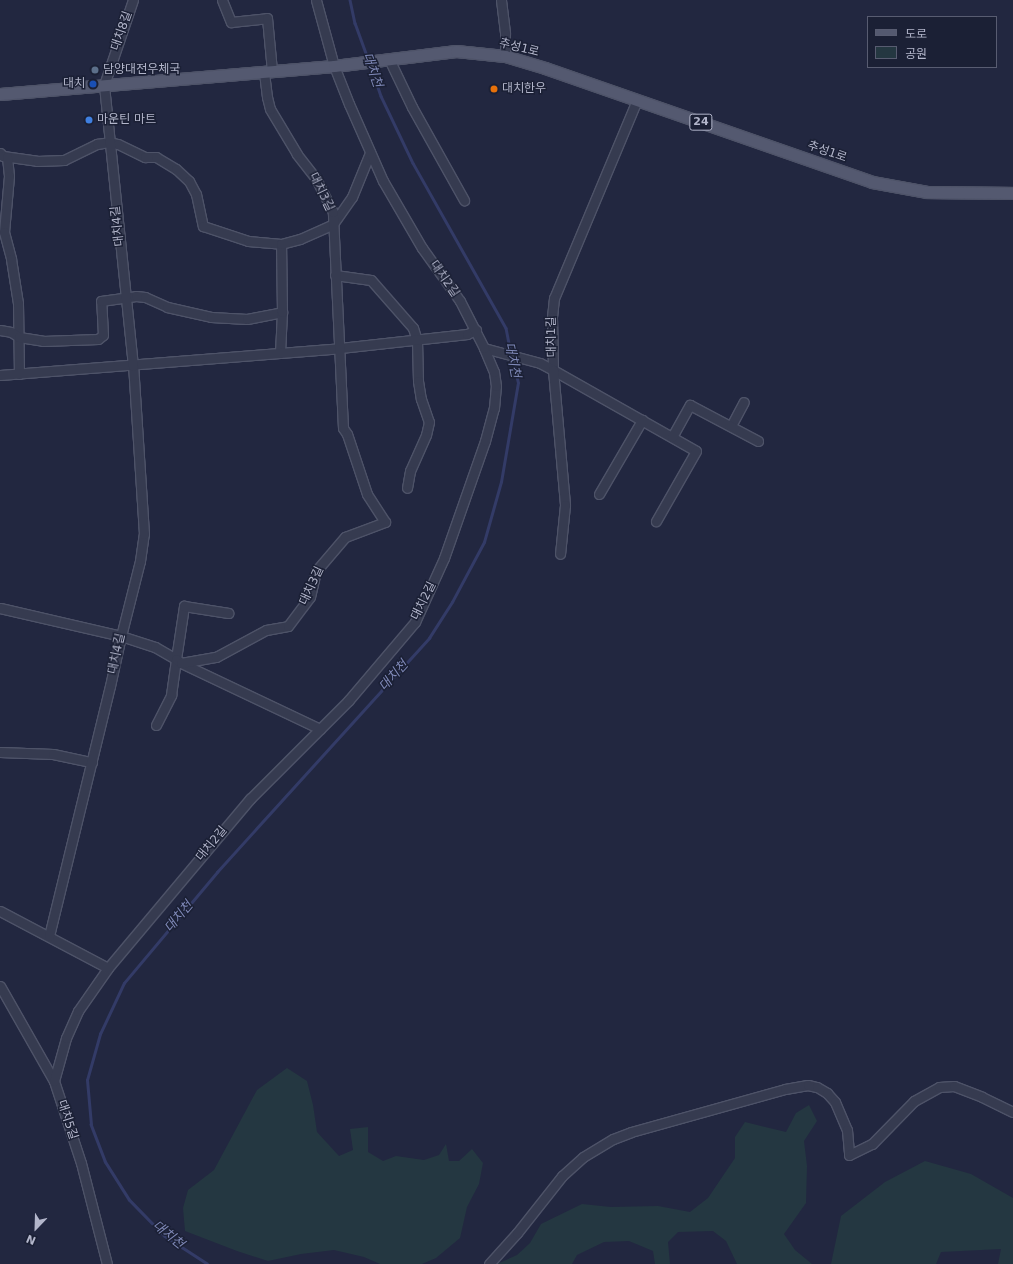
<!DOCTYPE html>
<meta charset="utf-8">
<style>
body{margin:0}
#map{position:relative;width:1013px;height:1264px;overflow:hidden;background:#222740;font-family:"DejaVu Sans","Noto Sans KR",sans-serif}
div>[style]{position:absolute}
.green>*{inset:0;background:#243741}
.stream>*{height:2.5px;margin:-1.25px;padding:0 1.25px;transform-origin:1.25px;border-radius:1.25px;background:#333b67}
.roads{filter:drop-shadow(1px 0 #4e5368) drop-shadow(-1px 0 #4e5368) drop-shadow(0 1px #4e5368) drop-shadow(0 -1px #4e5368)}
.minor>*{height:9px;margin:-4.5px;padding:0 4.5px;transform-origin:4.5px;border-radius:4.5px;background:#363b50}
.major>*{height:11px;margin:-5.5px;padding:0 5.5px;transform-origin:5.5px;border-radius:5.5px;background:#545970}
.dots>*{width:11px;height:11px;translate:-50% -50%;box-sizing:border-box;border:2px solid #1b2035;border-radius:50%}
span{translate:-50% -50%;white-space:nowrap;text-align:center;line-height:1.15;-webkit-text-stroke:3px #1b2035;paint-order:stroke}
.shield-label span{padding:1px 3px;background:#1b2035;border:1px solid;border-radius:3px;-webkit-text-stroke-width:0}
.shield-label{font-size:11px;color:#b3b6cb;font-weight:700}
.street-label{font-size:12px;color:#b3b6cb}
.poi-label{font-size:12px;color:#b3b6cb}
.left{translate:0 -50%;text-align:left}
.right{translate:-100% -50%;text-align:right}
.water-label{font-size:13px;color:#808ab9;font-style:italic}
.legend{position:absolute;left:867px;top:16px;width:130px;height:52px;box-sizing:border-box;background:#1b2035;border:1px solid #585c71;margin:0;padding:5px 7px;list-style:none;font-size:12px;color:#b3b6cb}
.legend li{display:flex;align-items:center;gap:8px;height:20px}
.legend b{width:20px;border:1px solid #585c71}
.north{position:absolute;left:16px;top:1208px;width:40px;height:40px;-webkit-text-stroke:3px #1b2035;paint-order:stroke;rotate:203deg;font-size:11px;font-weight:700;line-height:16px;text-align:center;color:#b3b6cb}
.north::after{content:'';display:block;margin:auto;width:14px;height:18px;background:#b3b6cb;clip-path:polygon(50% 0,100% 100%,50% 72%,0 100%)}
</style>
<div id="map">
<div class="green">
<div style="clip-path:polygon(287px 1068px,307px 1081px,313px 1105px,317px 1132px,339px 1156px,353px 1150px,350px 1129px,368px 1127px,368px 1152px,383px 1161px,396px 1156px,424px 1160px,439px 1155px,446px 1144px,449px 1161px,459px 1161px,472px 1149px,483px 1163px,479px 1184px,467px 1207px,460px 1238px,436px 1258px,422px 1264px,380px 1264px,364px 1257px,334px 1250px,301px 1254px,268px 1261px,237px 1251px,185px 1231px,183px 1208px,188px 1190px,214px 1170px,257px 1090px)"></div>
<div style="clip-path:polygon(809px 1105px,817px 1121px,804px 1141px,807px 1166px,806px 1203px,784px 1234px,795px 1250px,812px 1264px,737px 1264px,726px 1241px,713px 1231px,678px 1232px,668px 1242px,670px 1264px,655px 1264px,653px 1251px,629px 1241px,604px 1242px,577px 1255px,572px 1264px,497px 1264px,517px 1255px,530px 1243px,541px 1224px,582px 1204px,611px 1207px,658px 1206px,690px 1212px,708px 1198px,735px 1158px,735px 1137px,745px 1122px,786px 1132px,796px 1113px)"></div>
<div style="clip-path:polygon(925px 1161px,971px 1174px,1013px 1198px,1013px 1264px,998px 1264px,1001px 1249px,941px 1252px,936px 1264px,831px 1264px,841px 1216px,885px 1182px)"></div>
</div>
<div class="stream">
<div style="left:350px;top:0;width:24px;rotate:78deg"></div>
<div style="left:355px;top:23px;width:38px;rotate:70deg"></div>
<div style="left:370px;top:64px;width:34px;rotate:71deg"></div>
<div style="left:381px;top:96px;width:74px;rotate:64.5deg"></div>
<div style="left:413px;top:163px;width:189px;rotate:60.6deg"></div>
<div style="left:506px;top:328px;width:25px;rotate:79deg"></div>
<div style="left:207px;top:1264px;width:51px;rotate:-146.9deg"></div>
<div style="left:164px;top:1236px;width:50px;rotate:-134.2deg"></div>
<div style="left:129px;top:1200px;width:45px;rotate:-122.3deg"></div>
<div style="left:105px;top:1162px;width:40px;rotate:-111deg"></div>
<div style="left:91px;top:1125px;width:45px;rotate:-95.1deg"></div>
<div style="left:87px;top:1080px;width:48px;rotate:-74.2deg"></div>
<div style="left:100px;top:1034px;width:56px;rotate:-64.8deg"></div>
<div style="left:124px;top:983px;width:145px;rotate:-50deg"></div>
<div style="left:217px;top:872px;width:316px;rotate:-47.8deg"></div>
<div style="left:429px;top:638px;width:43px;rotate:-57.4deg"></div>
<div style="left:452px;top:602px;width:68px;rotate:-61.9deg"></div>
<div style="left:484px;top:542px;width:62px;rotate:-74.2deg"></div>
<div style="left:501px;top:482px;width:100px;rotate:-80.3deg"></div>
<div style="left:518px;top:383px;width:26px;rotate:-103deg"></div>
</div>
<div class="roads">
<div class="minor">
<div style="left:222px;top:0;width:24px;rotate:68deg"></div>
<div style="left:231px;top:22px;width:36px;rotate:-6deg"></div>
<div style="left:267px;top:18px;width:53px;rotate:84.6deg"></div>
<div style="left:501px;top:0;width:34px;rotate:83deg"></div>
<div style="left:505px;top:34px;width:22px;rotate:90deg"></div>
<div style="left:389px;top:59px;width:53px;rotate:64.4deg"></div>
<div style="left:412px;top:107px;width:107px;rotate:60.8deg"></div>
<div style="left:637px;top:100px;width:215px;rotate:112.7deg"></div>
<div style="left:554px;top:298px;width:19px;rotate:96deg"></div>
<div style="left:552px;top:317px;width:53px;rotate:88.9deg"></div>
<div style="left:553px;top:370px;width:164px;rotate:29.5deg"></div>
<div style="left:696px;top:451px;width:81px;rotate:119.7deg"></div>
<div style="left:0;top:153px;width:4px;rotate:45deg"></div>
<div style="left:3px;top:156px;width:34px;rotate:8deg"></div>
<div style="left:37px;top:161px;width:27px;rotate:-2deg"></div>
<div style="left:64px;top:160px;width:37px;rotate:-26deg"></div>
<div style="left:97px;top:144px;width:12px;rotate:-9deg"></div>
<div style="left:109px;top:142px;width:9px;rotate:13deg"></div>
<div style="left:118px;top:144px;width:30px;rotate:26deg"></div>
<div style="left:145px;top:157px;width:11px"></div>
<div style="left:156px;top:157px;width:23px;rotate:31deg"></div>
<div style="left:176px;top:169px;width:18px;rotate:43deg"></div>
<div style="left:189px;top:181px;width:15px;rotate:62deg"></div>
<div style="left:196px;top:194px;width:33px;rotate:78deg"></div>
<div style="left:203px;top:226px;width:47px;rotate:18.4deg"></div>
<div style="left:248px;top:241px;width:33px;rotate:5deg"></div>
<div style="left:7px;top:157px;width:19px;rotate:84deg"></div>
<div style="left:9px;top:176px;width:56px;rotate:95.1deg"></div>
<div style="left:4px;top:232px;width:28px;rotate:75deg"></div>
<div style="left:11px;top:259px;width:45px;rotate:81deg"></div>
<div style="left:18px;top:303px;width:71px;rotate:89.2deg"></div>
<div style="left:335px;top:275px;width:36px;rotate:8deg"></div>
<div style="left:371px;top:280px;width:64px;rotate:48.8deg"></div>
<div style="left:413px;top:328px;width:13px;rotate:72deg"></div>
<div style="left:417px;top:340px;width:41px;rotate:88.6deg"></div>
<div style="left:418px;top:381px;width:18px;rotate:81deg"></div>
<div style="left:421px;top:399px;width:24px;rotate:71deg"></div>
<div style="left:429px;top:422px;width:13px;rotate:103deg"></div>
<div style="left:426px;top:435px;width:39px;rotate:114deg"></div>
<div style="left:410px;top:471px;width:17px;rotate:100deg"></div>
<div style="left:0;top:330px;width:11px;rotate:10deg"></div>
<div style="left:11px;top:332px;width:9px;rotate:32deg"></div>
<div style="left:19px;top:337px;width:24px;rotate:9deg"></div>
<div style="left:43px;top:341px;width:55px;rotate:-2.1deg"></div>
<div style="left:98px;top:339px;width:6px;rotate:-39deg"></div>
<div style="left:103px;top:335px;width:34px;rotate:-93deg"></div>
<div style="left:101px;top:301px;width:35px;rotate:-8deg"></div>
<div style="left:136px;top:296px;width:9px;rotate:6deg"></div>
<div style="left:145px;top:297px;width:24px;rotate:24deg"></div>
<div style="left:167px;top:307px;width:45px;rotate:12.8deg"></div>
<div style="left:211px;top:317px;width:36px;rotate:3deg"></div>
<div style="left:247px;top:319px;width:36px;rotate:-11deg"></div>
<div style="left:484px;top:348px;width:58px;rotate:15deg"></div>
<div style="left:540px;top:363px;width:15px;rotate:28deg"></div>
<div style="left:553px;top:370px;width:136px;rotate:84.9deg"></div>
<div style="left:565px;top:505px;width:49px;rotate:95.8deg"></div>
<div style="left:280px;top:353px;width:41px;rotate:-87.2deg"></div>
<div style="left:282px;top:312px;width:68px;rotate:-90.8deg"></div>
<div style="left:281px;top:244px;width:20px;rotate:-15deg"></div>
<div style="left:300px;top:239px;width:36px;rotate:-24deg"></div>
<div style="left:333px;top:224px;width:33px;rotate:-55deg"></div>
<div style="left:352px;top:197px;width:48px;rotate:-67.8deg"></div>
<div style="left:0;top:375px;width:341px;rotate:-4.5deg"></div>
<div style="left:340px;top:348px;width:128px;rotate:-6.3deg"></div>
<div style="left:467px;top:334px;width:10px;rotate:-24deg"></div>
<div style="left:731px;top:426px;width:27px;rotate:-62deg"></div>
<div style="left:672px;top:437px;width:37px;rotate:-61deg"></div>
<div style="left:690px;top:405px;width:77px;rotate:27.9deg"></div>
<div style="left:599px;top:494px;width:86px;rotate:-59.8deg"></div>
<div style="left:0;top:608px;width:124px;rotate:13deg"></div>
<div style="left:121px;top:636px;width:36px;rotate:18deg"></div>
<div style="left:155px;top:647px;width:24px;rotate:30deg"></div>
<div style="left:176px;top:659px;width:54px;rotate:-81.4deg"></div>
<div style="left:184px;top:606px;width:45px;rotate:9deg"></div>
<div style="left:181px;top:663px;width:154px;rotate:25.4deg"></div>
<div style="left:156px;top:725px;width:34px;rotate:-63deg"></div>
<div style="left:171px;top:695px;width:36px;rotate:-82deg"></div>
<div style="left:176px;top:659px;width:6px;rotate:39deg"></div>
<div style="left:181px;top:663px;width:36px;rotate:-10deg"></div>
<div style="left:216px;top:657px;width:57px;rotate:-28.4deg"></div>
<div style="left:266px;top:630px;width:22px;rotate:-10deg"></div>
<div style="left:288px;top:626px;width:36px;rotate:-53deg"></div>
<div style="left:310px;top:597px;width:27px;rotate:-77deg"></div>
<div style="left:316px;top:571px;width:45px;rotate:-49.5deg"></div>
<div style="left:345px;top:537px;width:43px;rotate:-20.6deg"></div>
<div style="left:385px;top:522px;width:33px;rotate:-123deg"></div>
<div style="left:367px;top:494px;width:63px;rotate:-108.4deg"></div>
<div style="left:347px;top:434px;width:7px;rotate:-124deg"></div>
<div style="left:343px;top:428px;width:216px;rotate:-92.7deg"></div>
<div style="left:333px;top:212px;width:36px;rotate:-117deg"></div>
<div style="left:317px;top:180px;width:33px;rotate:-128deg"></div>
<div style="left:297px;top:154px;width:52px;rotate:-121deg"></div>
<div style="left:270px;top:109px;width:12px;rotate:-104deg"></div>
<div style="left:267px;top:97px;width:25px;rotate:-97deg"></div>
<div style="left:0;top:752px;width:53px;rotate:2.2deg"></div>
<div style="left:53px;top:754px;width:40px;rotate:12deg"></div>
<div style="left:0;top:911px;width:122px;rotate:27.8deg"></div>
<div style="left:49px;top:936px;width:257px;rotate:-76.3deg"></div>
<div style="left:110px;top:686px;width:51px;rotate:-77.6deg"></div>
<div style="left:121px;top:636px;width:77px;rotate:-75.8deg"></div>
<div style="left:140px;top:561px;width:27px;rotate:-82deg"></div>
<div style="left:144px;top:534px;width:168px;rotate:-93.7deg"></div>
<div style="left:133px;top:366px;width:282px;rotate:-95.9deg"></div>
<div style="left:104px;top:85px;width:90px;rotate:-71.2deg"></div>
<div style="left:0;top:986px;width:109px;rotate:60.4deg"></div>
<div style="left:54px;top:1081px;width:86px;rotate:71.8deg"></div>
<div style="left:81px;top:1163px;width:104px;rotate:75.6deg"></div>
<div style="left:54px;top:1081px;width:45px;rotate:-74.4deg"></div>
<div style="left:66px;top:1038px;width:30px;rotate:-66deg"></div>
<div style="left:78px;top:1011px;width:52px;rotate:-55.1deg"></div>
<div style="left:108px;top:968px;width:221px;rotate:-50deg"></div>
<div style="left:250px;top:799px;width:139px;rotate:-45deg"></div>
<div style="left:348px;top:701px;width:104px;rotate:-49.7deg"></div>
<div style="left:415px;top:622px;width:70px;rotate:-65.6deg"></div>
<div style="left:444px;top:558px;width:124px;rotate:-70.7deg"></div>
<div style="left:485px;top:441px;width:34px;rotate:-75deg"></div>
<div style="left:494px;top:408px;width:22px;rotate:-85deg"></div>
<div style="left:496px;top:386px;width:14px;rotate:-98deg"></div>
<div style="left:494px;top:372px;width:26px;rotate:-113deg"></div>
<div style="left:484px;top:348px;width:53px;rotate:-117.1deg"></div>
<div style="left:460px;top:301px;width:65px;rotate:-125.6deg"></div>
<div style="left:422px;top:248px;width:78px;rotate:-120.2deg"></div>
<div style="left:383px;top:181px;width:84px;rotate:-113.8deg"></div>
<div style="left:349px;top:104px;width:41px;rotate:-111.5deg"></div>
<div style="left:334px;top:66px;width:68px;rotate:-105.3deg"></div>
<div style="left:489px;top:1264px;width:42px;rotate:-47.9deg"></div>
<div style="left:517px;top:1233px;width:73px;rotate:-51.7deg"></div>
<div style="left:562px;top:1176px;width:28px;rotate:-42deg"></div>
<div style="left:583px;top:1157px;width:35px;rotate:-31deg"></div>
<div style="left:613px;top:1139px;width:19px;rotate:-21deg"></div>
<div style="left:631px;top:1132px;width:160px;rotate:-15.6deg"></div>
<div style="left:785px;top:1089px;width:23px;rotate:-10deg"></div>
<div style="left:808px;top:1085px;width:9px;rotate:13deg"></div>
<div style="left:817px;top:1087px;width:12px;rotate:31deg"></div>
<div style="left:827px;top:1093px;width:12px;rotate:48deg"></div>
<div style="left:835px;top:1102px;width:30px;rotate:67deg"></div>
<div style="left:847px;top:1130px;width:25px;rotate:85deg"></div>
<div style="left:849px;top:1155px;width:25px;rotate:-26deg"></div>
<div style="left:872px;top:1144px;width:60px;rotate:-45.7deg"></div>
<div style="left:914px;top:1101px;width:29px;rotate:-29deg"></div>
<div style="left:939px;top:1087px;width:15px;rotate:-4deg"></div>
<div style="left:954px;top:1086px;width:30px;rotate:21deg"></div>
<div style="left:982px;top:1097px;width:34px;rotate:26deg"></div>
</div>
<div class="major">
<div style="left:0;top:94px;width:335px;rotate:-4.8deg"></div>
<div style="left:334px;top:66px;width:123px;rotate:-7deg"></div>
<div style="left:456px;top:51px;width:49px;rotate:5.8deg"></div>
<div style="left:505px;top:56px;width:42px;rotate:16.7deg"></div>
<div style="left:545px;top:68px;width:346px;rotate:19.2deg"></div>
<div style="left:872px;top:182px;width:56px;rotate:10.3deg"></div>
<div style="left:927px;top:192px;width:86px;rotate:0.7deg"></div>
</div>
</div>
<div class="dots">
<div style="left:95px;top:70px;background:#5c6f8a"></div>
<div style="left:93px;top:84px;background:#1a4fb4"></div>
<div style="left:494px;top:89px;background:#e8710a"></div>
<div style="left:89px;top:120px;background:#3f7fe0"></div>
</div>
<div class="shield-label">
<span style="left:701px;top:122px">24</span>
</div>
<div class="street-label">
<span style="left:122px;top:31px;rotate:-71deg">대치8길</span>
<span style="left:519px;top:48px;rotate:14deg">추성1로</span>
<span style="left:827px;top:152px;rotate:19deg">추성1로</span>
<span style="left:321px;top:192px;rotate:64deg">대치3길</span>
<span style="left:118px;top:226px;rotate:-96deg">대치4길</span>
<span style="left:444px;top:279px;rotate:55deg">대치2길</span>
<span style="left:552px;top:337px;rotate:-91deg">대치1길</span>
<span style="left:312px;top:586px;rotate:-65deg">대치3길</span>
<span style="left:424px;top:601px;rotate:-64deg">대치2길</span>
<span style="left:117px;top:654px;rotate:-78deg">대치4길</span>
<span style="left:212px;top:844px;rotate:-50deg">대치2길</span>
<span style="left:67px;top:1120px;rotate:72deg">대치5길</span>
</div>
<div class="poi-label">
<span class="left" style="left:103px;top:70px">담양대전우체국</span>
<span class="right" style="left:85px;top:84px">대치</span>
<span class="left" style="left:502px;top:89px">대치한우</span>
<span class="left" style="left:97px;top:120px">마운틴 마트</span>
</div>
<div class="water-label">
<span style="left:372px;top:70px;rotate:71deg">대치천</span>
<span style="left:512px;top:360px;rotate:79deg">대치천</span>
<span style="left:394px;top:676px;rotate:-48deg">대치천</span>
<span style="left:179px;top:917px;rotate:-50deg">대치천</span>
<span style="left:168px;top:1235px;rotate:39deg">대치천</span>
</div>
<ul class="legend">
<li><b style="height:5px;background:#545970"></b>도로</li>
<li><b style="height:11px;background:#243741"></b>공원</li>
</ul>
<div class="north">N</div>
</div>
